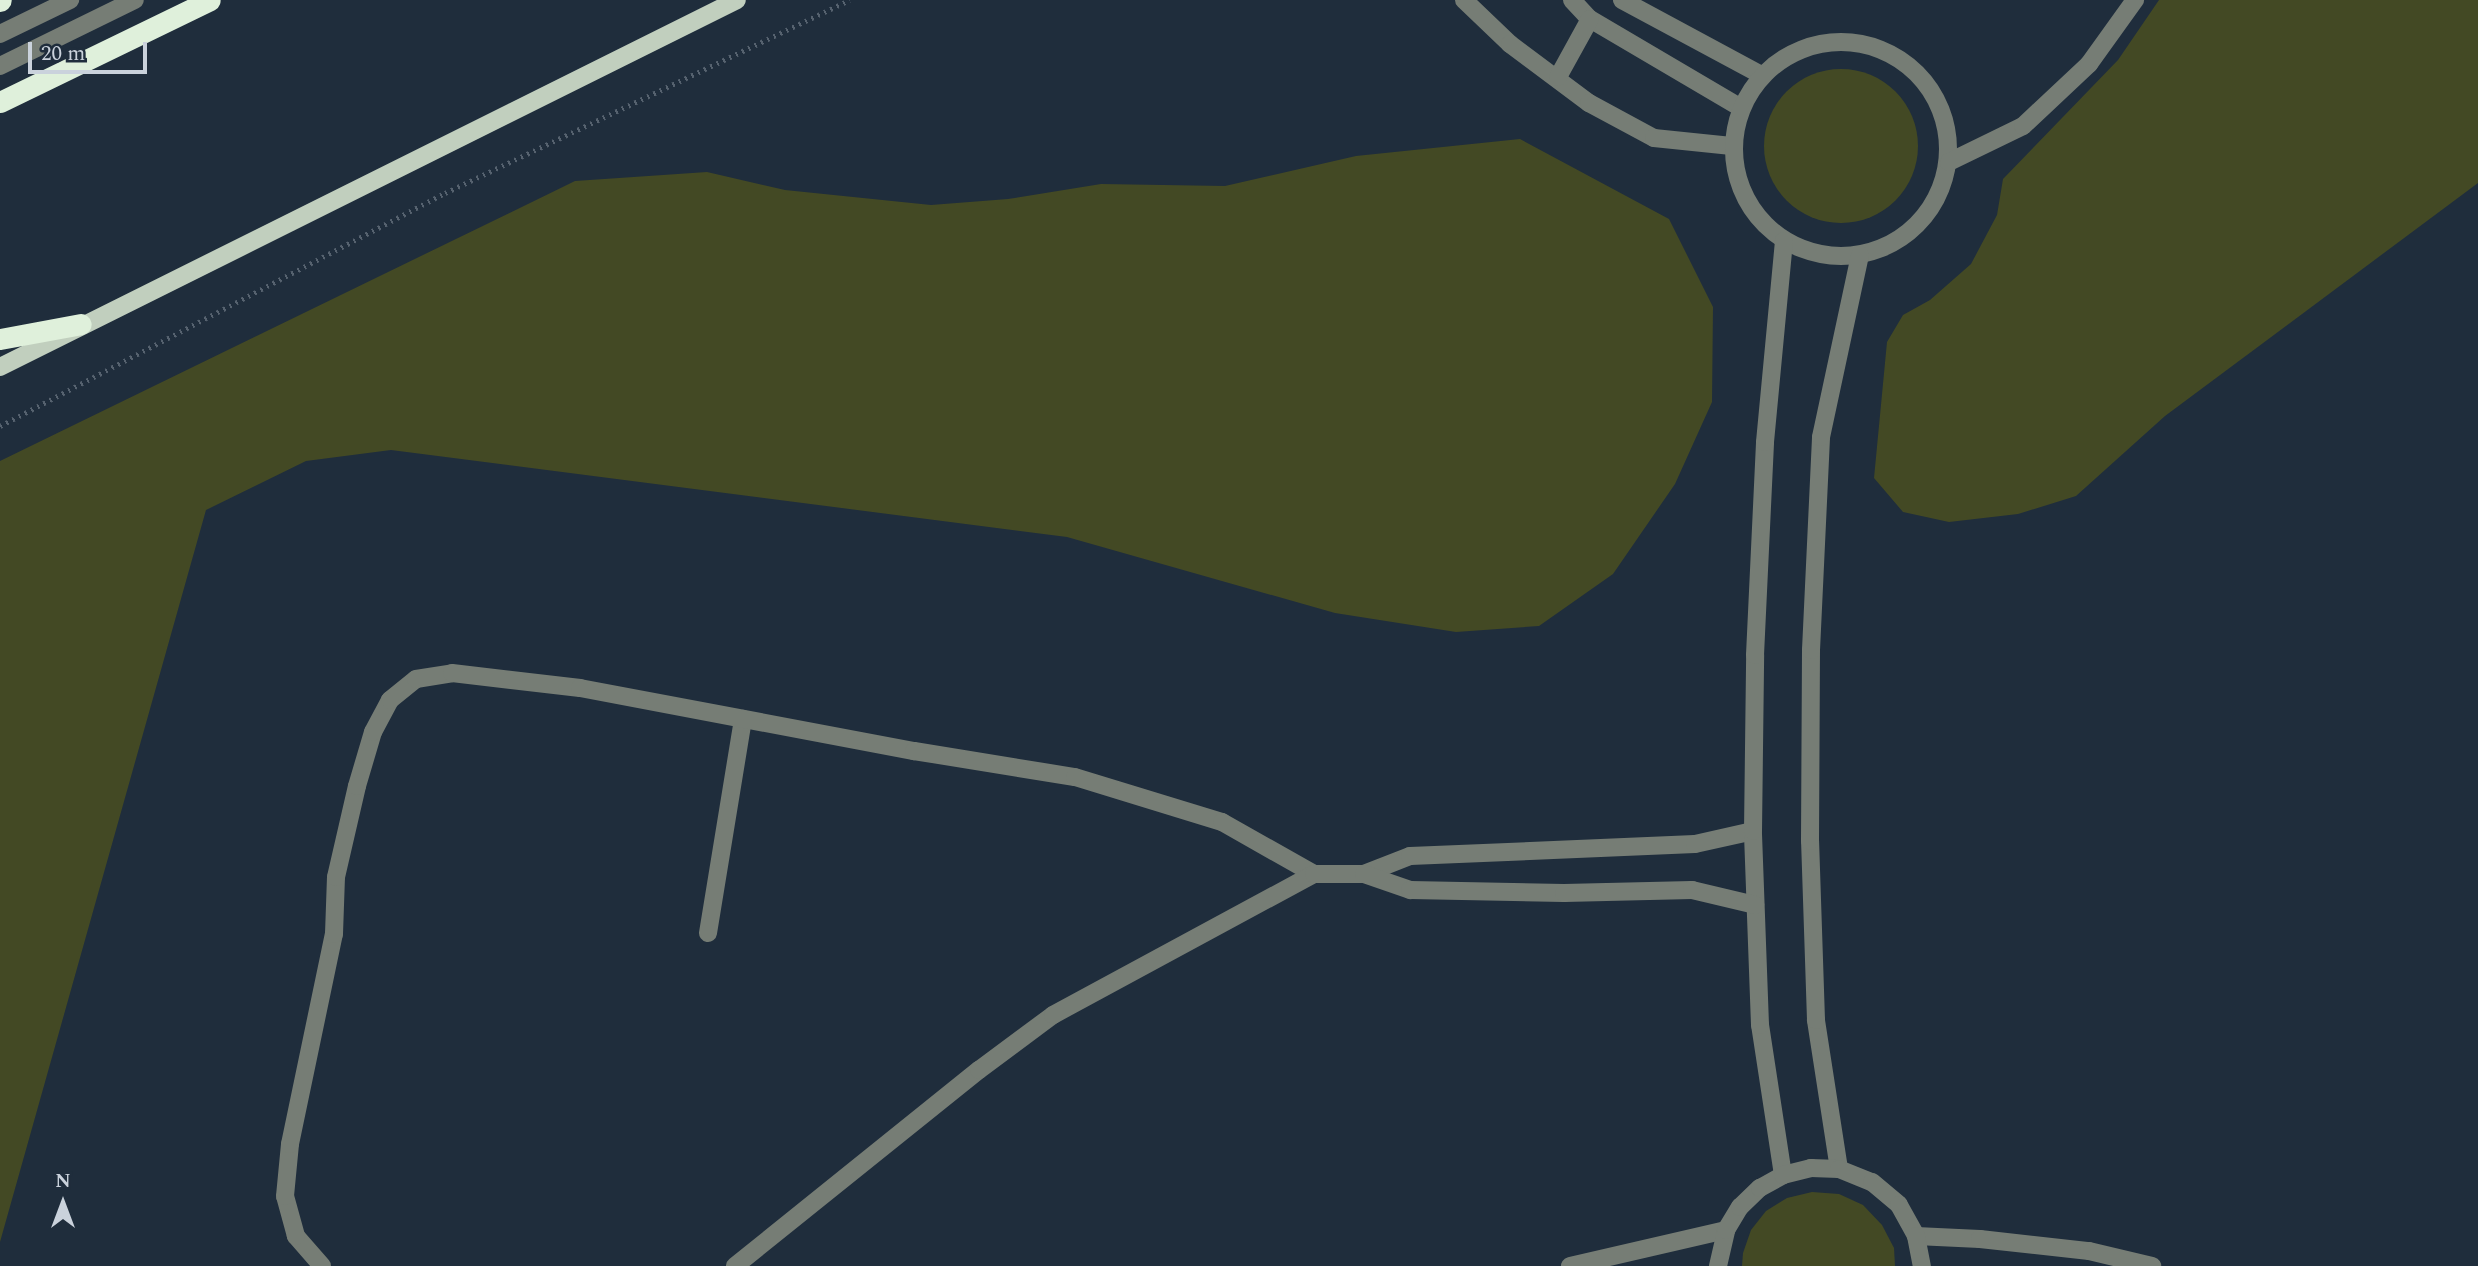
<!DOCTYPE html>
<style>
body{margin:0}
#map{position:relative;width:2478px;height:1266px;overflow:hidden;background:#1f2d3c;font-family:Spectral,serif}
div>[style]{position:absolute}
.green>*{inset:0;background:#434924}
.round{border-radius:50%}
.path>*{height:4.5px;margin-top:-2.25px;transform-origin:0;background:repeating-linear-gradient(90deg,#56626f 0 2px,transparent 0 7px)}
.minor>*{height:18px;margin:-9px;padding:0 9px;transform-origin:9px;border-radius:9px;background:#767d75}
.minor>.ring{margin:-9px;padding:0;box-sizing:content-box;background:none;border:18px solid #767d75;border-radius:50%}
.major>*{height:18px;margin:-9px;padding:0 9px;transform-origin:9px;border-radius:9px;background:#c1cfbe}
.highway>*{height:21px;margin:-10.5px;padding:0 10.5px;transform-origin:10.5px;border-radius:10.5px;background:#dff0db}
span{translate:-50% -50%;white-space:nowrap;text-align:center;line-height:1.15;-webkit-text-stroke:5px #1f2d3c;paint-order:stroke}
.north{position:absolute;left:28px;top:1168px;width:70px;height:70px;-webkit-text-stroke:5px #1f2d3c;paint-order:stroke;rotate:0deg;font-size:19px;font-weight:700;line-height:28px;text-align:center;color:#cad2dc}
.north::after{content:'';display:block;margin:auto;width:24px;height:32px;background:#cad2dc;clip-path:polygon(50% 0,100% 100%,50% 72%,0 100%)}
.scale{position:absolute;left:28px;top:42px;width:119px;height:32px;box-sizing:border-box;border:4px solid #cad2dc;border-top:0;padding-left:9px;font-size:21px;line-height:24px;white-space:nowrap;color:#cad2dc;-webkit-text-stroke:5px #1f2d3c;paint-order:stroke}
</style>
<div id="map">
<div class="green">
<div style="clip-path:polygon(2159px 0,2478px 0,2478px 183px,2165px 416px,2076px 496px,2018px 514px,1949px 522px,1903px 512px,1874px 478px,1887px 342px,1903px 315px,1930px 300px,1971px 264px,1997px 215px,2003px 179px,2118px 60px)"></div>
<div class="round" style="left:1764px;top:69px;width:154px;height:154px"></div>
<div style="clip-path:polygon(1520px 139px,1669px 219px,1713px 307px,1712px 402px,1675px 484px,1613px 574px,1539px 626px,1456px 632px,1335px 613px,1067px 537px,391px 450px,306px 461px,206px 510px,0 1242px,0 461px,575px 181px,707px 172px,785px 190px,931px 205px,1008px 199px,1101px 184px,1225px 186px,1356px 156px)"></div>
<div style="clip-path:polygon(1812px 1192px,1839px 1194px,1863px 1205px,1882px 1225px,1894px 1248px,1895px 1266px,1742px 1266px,1743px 1253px,1751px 1230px,1766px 1211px,1787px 1198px)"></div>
</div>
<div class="path">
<div style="left:0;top:426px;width:502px;rotate:-27.64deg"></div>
<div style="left:445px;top:193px;width:448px;rotate:-25.5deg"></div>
</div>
<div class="minor">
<div style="left:1464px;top:0;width:64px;rotate:43.7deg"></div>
<div style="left:1510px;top:44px;width:99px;rotate:36.8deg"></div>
<div style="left:1589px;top:103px;width:74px;rotate:28.3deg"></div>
<div style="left:1654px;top:138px;width:78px;rotate:5.9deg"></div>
<div style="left:1572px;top:0;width:26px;rotate:47deg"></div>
<div style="left:1590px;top:19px;width:175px;rotate:30.5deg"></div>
<div style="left:1622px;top:0;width:158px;rotate:28.3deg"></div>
<div style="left:0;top:34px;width:78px;rotate:-25.9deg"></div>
<div class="ring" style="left:1734px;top:42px;width:196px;height:196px"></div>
<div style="left:0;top:66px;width:150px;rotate:-26.1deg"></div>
<div style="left:1558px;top:77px;width:66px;rotate:-61.1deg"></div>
<div style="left:1949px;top:162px;width:82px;rotate:-25.9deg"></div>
<div style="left:2023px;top:126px;width:91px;rotate:-43.2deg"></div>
<div style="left:2089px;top:64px;width:79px;rotate:-54.3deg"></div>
<div style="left:1364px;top:874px;width:49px;rotate:-21.4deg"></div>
<div style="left:1410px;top:856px;width:285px;rotate:-2.4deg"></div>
<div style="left:1695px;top:844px;width:59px;rotate:-12.6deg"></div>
<div style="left:708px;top:933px;width:217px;rotate:-80.7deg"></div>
<div style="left:1839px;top:1169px;width:151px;rotate:-98.8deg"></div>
<div style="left:1816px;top:1020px;width:179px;rotate:-91.9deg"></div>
<div style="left:1810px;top:841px;width:191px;rotate:-89.7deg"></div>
<div style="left:1811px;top:650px;width:213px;rotate:-87.3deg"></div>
<div style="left:1821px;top:437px;width:186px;rotate:-77.9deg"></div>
<div style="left:1783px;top:1175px;width:152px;rotate:-98.7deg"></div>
<div style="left:1760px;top:1025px;width:194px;rotate:-92.1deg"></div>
<div style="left:1753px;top:831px;width:176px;rotate:-89.3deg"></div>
<div style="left:1755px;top:655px;width:213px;rotate:-87.3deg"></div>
<div style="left:1765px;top:442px;width:202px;rotate:-84.6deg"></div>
<div style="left:1916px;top:1236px;width:64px;rotate:2.7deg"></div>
<div style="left:1980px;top:1239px;width:110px;rotate:6.3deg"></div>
<div style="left:2089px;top:1251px;width:65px;rotate:13.4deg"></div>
<div style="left:322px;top:1266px;width:40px;rotate:-131deg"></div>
<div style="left:296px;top:1236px;width:41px;rotate:-105.4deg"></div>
<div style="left:285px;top:1196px;width:52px;rotate:-84.5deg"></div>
<div style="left:290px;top:1144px;width:215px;rotate:-78.2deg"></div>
<div style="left:334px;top:934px;width:57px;rotate:-88deg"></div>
<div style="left:336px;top:877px;width:93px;rotate:-77deg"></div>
<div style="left:357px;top:786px;width:56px;rotate:-73.5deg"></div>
<div style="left:373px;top:732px;width:36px;rotate:-62deg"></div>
<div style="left:390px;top:700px;width:33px;rotate:-39deg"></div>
<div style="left:416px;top:679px;width:36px;rotate:-9deg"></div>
<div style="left:452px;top:673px;width:129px;rotate:6.7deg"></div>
<div style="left:580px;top:688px;width:340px;rotate:10.7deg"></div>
<div style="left:914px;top:751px;width:163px;rotate:9.2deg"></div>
<div style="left:1075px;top:777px;width:154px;rotate:17deg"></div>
<div style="left:1222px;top:822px;width:106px;rotate:29.5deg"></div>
<div style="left:735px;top:1266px;width:313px;rotate:-38.8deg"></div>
<div style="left:979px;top:1070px;width:92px;rotate:-36.6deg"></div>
<div style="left:1053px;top:1015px;width:297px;rotate:-28.4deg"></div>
<div style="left:1314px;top:874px;width:50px"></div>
<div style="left:1364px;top:874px;width:49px;rotate:19.2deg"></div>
<div style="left:1410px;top:890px;width:154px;rotate:1.1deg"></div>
<div style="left:1564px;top:893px;width:128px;rotate:-1.3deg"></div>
<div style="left:1692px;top:890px;width:65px;rotate:13.4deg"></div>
<div style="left:1570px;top:1266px;width:160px;rotate:-13deg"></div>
<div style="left:1718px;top:1266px;width:37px;rotate:-77deg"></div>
<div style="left:1726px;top:1230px;width:27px;rotate:-59deg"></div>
<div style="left:1740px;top:1207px;width:28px;rotate:-44deg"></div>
<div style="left:1760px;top:1188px;width:26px;rotate:-29deg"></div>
<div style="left:1783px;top:1175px;width:29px;rotate:-14deg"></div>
<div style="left:1811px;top:1168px;width:28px;rotate:2deg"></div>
<div style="left:1839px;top:1169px;width:35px;rotate:22deg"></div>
<div style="left:1872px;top:1182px;width:35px;rotate:40deg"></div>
<div style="left:1899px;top:1205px;width:35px;rotate:61deg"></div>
<div style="left:1916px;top:1236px;width:31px;rotate:79deg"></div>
</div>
<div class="major">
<div style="left:0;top:367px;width:823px;rotate:-26.47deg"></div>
</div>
<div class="highway">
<div style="left:0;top:1px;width:1px;rotate:-45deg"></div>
<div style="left:0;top:102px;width:233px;rotate:-25.9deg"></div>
<div style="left:0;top:339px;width:82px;rotate:-10.5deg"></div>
</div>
<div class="north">N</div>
<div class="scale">20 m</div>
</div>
